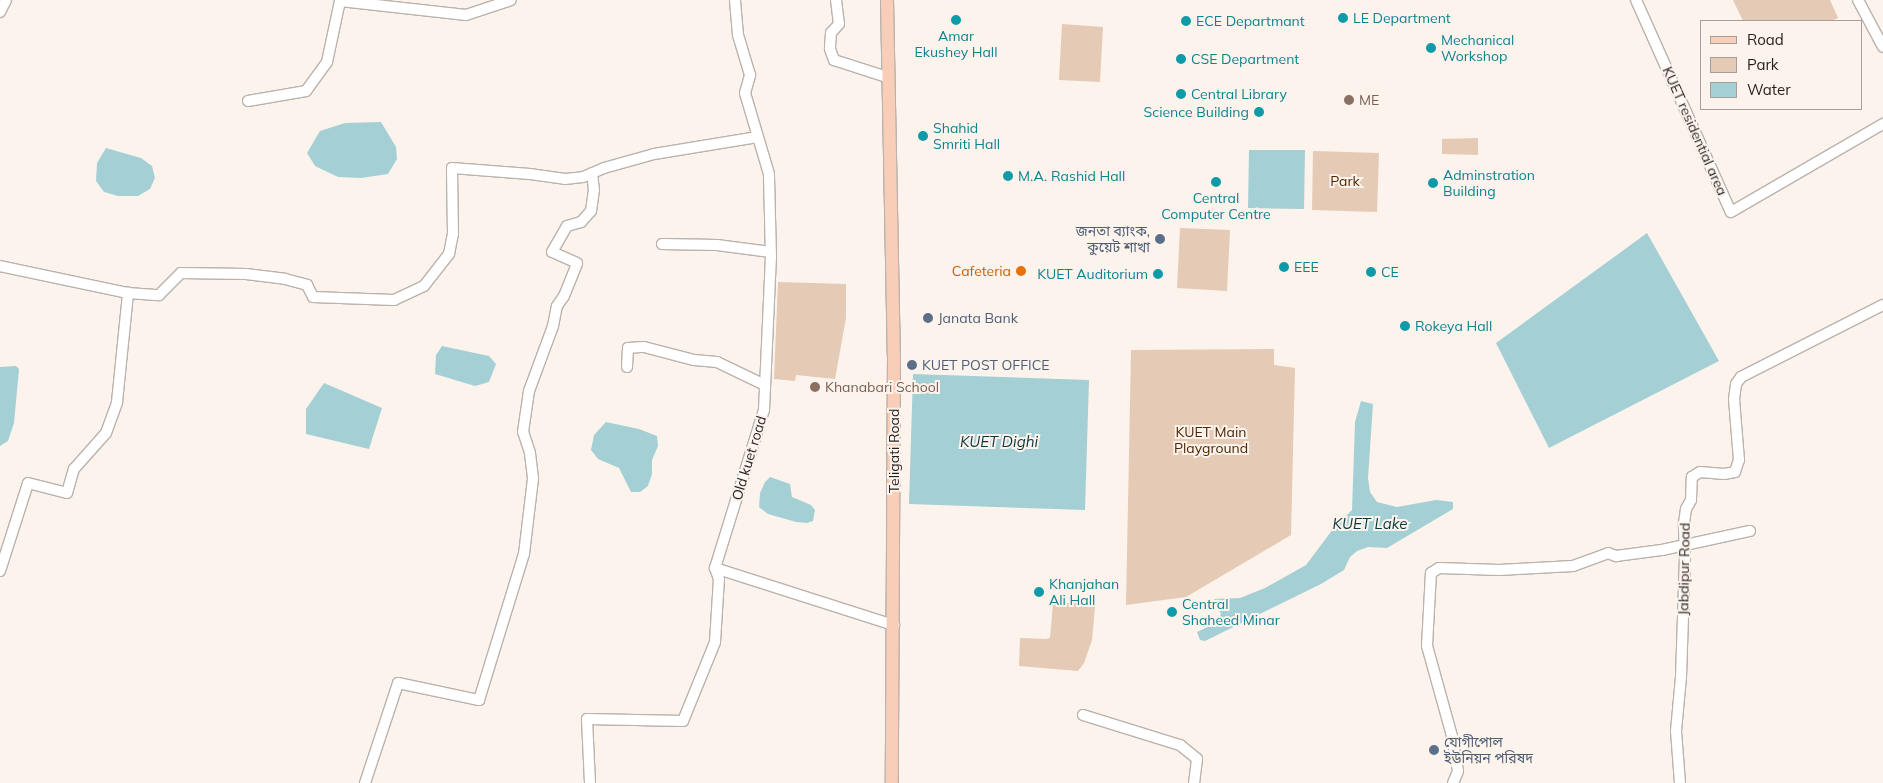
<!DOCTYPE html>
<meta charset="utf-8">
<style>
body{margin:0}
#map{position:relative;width:1883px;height:783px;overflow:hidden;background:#fcf3ed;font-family:Mulish,"Noto Sans Bengali",sans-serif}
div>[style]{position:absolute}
.green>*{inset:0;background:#e5cab6}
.water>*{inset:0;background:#a4d0d5}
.roads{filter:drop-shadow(1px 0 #bab2ac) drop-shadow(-1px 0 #bab2ac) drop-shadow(0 1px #bab2ac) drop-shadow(0 -1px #bab2ac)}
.minor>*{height:10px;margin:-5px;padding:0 5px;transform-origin:5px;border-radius:5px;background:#fff}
.major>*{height:12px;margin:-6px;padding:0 6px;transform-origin:6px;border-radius:6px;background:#f8ceb9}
.dots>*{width:14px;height:14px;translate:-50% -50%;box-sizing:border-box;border:2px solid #fcf3ed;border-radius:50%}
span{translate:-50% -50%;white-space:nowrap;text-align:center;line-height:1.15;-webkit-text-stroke:4px #fcf3ed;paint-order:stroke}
.culture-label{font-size:14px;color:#0d838f}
.left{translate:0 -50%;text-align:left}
.right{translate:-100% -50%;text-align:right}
.education-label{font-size:14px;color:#785e54}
.street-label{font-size:14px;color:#221f1d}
.park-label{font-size:14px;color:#4d2600}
.service-label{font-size:14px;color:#4e5e75}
.food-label{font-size:14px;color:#c56008}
.water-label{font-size:15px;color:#0d373c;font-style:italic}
.legend{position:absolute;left:1700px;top:20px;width:162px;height:90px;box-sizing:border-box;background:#fcf3ed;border:1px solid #a59e9a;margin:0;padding:6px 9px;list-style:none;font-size:15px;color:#221f1d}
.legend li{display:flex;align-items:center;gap:10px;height:25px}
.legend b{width:25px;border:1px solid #a59e9a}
</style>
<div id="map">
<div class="green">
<div style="clip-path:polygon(1733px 0,1830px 0,1838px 18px,1831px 21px,1743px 21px)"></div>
<div style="clip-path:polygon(1062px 24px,1103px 27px,1100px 82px,1059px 80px)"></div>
<div style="clip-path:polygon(1478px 138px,1478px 155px,1442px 154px,1442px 139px)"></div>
<div style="clip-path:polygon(1313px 151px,1379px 153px,1377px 212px,1312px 210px)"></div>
<div style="clip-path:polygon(1180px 228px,1230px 230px,1227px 291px,1177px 288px)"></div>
<div style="clip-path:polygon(778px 282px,846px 284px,846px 318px,835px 379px,796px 375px,795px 381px,774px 379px)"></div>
<div style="clip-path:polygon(1274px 349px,1274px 365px,1295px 368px,1291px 535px,1186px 597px,1126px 605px,1131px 350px)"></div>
<div style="clip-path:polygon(1053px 603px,1090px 603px,1095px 607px,1092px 640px,1084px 663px,1078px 671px,1019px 666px,1020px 638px,1046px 639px,1050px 638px)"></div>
</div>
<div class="water">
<div style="clip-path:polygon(381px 122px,396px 147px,397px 159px,388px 174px,361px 178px,338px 177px,315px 166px,307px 153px,320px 131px,345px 123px)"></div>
<div style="clip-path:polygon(106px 148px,141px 158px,152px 166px,155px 178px,150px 189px,138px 196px,118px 196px,104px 192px,96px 181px,97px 163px)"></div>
<div style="clip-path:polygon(1249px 150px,1305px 150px,1304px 209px,1248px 208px)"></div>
<div style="clip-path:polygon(1647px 233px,1719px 361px,1549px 448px,1496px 343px)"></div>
<div style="clip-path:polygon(442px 346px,489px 356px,496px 364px,489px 382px,475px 386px,435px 374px,436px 355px)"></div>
<div style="clip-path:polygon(16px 366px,19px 369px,14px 423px,8px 441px,0 446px,0 367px)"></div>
<div style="clip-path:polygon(913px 374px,1089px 380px,1085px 510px,909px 504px)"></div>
<div style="clip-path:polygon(324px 383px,382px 408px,369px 449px,306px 434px,306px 409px)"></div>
<div style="clip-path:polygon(1361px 401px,1373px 404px,1368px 478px,1370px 492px,1377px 502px,1397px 507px,1436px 500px,1453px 502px,1453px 509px,1387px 548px,1368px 547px,1357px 551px,1350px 557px,1344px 570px,1321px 584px,1205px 641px,1200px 640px,1197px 632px,1216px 623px,1221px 614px,1214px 599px,1240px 598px,1265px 588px,1306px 565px,1333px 529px,1352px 510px,1355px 422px)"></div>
<div style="clip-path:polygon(606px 422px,639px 429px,657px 436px,658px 446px,652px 460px,652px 474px,648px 486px,640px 492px,631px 492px,619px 468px,598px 459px,591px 450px,594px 435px)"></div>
<div style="clip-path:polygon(770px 477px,790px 484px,792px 497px,811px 505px,815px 510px,813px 521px,807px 523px,796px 522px,768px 514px,759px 507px,760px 493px,765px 482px)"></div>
</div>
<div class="roads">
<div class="minor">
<div style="left:836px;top:0;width:24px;rotate:83deg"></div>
<div style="left:839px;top:24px;width:12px;rotate:132deg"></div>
<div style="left:831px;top:33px;width:16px;rotate:94deg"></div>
<div style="left:830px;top:49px;width:12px;rotate:70deg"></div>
<div style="left:834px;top:60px;width:56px;rotate:17.8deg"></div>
<div style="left:1636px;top:0;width:232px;rotate:65.9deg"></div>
<div style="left:1731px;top:212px;width:176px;rotate:-30.1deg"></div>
<div style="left:1858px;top:0;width:53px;rotate:62deg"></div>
<div style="left:0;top:12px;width:13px;rotate:-63deg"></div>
<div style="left:248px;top:101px;width:59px;rotate:-9.8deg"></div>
<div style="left:306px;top:91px;width:36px;rotate:-54deg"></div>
<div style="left:327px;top:62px;width:62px;rotate:-78deg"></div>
<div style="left:340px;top:1px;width:127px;rotate:6.3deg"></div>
<div style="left:466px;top:15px;width:47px;rotate:-18.4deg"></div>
<div style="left:662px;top:244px;width:55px;rotate:1deg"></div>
<div style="left:717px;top:245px;width:54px;rotate:7.4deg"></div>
<div style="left:0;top:266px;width:131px;rotate:11.9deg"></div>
<div style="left:627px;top:367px;width:19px;rotate:-87deg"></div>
<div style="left:628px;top:348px;width:16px;rotate:-4deg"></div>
<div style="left:644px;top:347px;width:52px;rotate:14.6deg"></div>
<div style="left:694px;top:360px;width:23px;rotate:5deg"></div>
<div style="left:717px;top:362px;width:53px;rotate:25.6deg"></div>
<div style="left:715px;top:568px;width:188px;rotate:17.7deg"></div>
<div style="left:0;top:571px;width:92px;rotate:-72.3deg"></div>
<div style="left:28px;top:483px;width:40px;rotate:14.4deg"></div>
<div style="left:67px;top:493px;width:25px;rotate:-74deg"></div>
<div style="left:74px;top:469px;width:48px;rotate:-48.4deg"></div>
<div style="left:106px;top:433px;width:33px;rotate:-70deg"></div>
<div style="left:117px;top:402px;width:110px;rotate:-84.2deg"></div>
<div style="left:128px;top:293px;width:31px;rotate:4deg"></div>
<div style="left:159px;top:295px;width:31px;rotate:-45deg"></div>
<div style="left:181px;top:273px;width:65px;rotate:0.9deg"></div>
<div style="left:246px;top:274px;width:39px;rotate:7deg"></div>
<div style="left:285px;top:279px;width:23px;rotate:15deg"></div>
<div style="left:307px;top:285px;width:13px;rotate:63deg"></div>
<div style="left:313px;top:297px;width:81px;rotate:2.1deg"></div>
<div style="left:394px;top:300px;width:33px;rotate:-25deg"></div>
<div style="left:424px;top:286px;width:41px;rotate:-52deg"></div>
<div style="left:449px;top:254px;width:20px;rotate:-79deg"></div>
<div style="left:453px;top:234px;width:66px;rotate:-90.9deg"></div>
<div style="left:452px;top:168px;width:78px;rotate:4.4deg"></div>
<div style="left:530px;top:174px;width:35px;rotate:8deg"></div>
<div style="left:565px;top:179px;width:18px;rotate:-6deg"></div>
<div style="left:583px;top:177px;width:23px;rotate:-23deg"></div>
<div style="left:604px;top:168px;width:52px;rotate:-15.6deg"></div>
<div style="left:654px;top:154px;width:105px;rotate:-9.3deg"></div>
<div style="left:1083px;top:715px;width:102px;rotate:17.2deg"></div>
<div style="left:1180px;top:745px;width:22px;rotate:39deg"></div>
<div style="left:1197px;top:759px;width:24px;rotate:97deg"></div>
<div style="left:365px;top:783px;width:105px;rotate:-71.7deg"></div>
<div style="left:398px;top:683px;width:83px;rotate:11.9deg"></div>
<div style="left:479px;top:700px;width:153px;rotate:-72.9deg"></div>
<div style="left:524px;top:554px;width:77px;rotate:-83.2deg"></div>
<div style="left:533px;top:478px;width:25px;rotate:-97deg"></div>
<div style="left:530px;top:453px;width:22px;rotate:-108deg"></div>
<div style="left:523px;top:432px;width:41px;rotate:-81.7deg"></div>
<div style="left:529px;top:391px;width:69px;rotate:-69.7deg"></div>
<div style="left:553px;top:326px;width:20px;rotate:-79deg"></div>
<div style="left:557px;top:306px;width:12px;rotate:-55deg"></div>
<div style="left:564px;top:296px;width:35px;rotate:-68deg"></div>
<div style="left:577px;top:263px;width:27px;rotate:-156deg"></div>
<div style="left:552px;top:252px;width:30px;rotate:-60deg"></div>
<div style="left:567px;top:226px;width:15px;rotate:-16deg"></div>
<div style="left:581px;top:222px;width:15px;rotate:-48deg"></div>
<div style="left:591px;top:211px;width:21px;rotate:-82deg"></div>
<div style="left:594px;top:190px;width:17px;rotate:-97deg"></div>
<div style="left:590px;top:783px;width:64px;rotate:-92.7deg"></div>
<div style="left:587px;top:719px;width:96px;rotate:1.2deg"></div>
<div style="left:683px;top:721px;width:85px;rotate:-67.9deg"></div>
<div style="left:715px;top:642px;width:63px;rotate:-86.4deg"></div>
<div style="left:719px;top:579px;width:12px;rotate:-110deg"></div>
<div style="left:715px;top:568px;width:165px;rotate:-72.8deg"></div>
<div style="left:764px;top:410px;width:152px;rotate:-87.4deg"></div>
<div style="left:771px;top:258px;width:84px;rotate:-91.4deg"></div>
<div style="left:769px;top:174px;width:84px;rotate:-106.5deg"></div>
<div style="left:745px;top:93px;width:19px;rotate:-74deg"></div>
<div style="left:750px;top:75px;width:42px;rotate:-106.7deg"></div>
<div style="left:738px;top:35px;width:35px;rotate:-95deg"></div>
<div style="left:1453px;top:783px;width:13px;rotate:-67deg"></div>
<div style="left:1458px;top:771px;width:36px;rotate:-100deg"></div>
<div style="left:1452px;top:736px;width:93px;rotate:-105.5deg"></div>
<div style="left:1427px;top:646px;width:73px;rotate:-86.9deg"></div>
<div style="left:1431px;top:573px;width:9px;rotate:-32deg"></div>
<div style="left:1439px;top:568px;width:60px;rotate:1.9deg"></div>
<div style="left:1499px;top:570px;width:74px;rotate:-3.1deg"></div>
<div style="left:1573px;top:566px;width:37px;rotate:-20deg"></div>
<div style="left:1608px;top:553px;width:9px;rotate:21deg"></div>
<div style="left:1616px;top:556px;width:46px;rotate:-7.4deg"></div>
<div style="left:1662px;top:550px;width:90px;rotate:-12.2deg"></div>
<div style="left:1680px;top:783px;width:52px;rotate:-94.4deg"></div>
<div style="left:1676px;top:731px;width:54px;rotate:-84.7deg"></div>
<div style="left:1681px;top:677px;width:120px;rotate:-88.1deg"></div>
<div style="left:1685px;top:557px;width:34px;rotate:-92deg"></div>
<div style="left:1684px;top:523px;width:14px;rotate:-82deg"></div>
<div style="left:1686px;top:509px;width:10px;rotate:-61deg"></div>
<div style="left:1691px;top:500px;width:23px;rotate:-88deg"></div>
<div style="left:1692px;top:477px;width:9px;rotate:-32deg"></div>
<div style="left:1700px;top:472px;width:24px;rotate:5deg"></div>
<div style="left:1724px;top:474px;width:11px;rotate:-10deg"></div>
<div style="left:1735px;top:472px;width:13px;rotate:-72deg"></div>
<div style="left:1739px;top:460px;width:61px;rotate:-94.7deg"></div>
<div style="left:1734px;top:399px;width:15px;rotate:-82deg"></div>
<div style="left:1736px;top:384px;width:9px;rotate:-54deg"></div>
<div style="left:1741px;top:377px;width:159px;rotate:-26.9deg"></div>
</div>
<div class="major">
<div style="left:887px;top:0;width:355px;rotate:88.9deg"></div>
<div style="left:894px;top:355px;width:428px;rotate:90.3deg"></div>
</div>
</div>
<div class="dots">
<div style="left:1343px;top:18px;background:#0f9aa8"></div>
<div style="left:956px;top:20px;background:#0f9aa8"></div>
<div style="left:1186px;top:21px;background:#0f9aa8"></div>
<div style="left:1431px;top:48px;background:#0f9aa8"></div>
<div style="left:1181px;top:59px;background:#0f9aa8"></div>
<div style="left:1181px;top:94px;background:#0f9aa8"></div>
<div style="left:1349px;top:100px;background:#8d6e63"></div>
<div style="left:1259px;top:112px;background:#0f9aa8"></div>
<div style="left:923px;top:136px;background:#0f9aa8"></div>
<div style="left:1008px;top:176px;background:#0f9aa8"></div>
<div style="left:1216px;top:182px;background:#0f9aa8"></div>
<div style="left:1433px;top:183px;background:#0f9aa8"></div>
<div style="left:1160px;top:239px;background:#5c6f8a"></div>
<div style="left:1284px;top:267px;background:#0f9aa8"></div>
<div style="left:1021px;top:271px;background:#e8710a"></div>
<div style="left:1371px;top:272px;background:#0f9aa8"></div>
<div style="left:1158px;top:274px;background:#0f9aa8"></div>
<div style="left:928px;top:318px;background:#5c6f8a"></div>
<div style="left:1405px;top:326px;background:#0f9aa8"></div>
<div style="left:912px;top:365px;background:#5c6f8a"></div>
<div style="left:815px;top:387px;background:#8d6e63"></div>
<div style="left:1039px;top:592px;background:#0f9aa8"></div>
<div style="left:1172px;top:612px;background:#0f9aa8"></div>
<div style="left:1434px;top:750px;background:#5c6f8a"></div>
</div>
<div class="culture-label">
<span class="left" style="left:1353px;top:18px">LE Department</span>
<span class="left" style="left:1196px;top:21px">ECE Departmant</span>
<span style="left:956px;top:44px">Amar<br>Ekushey Hall</span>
<span class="left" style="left:1441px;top:48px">Mechanical<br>Workshop</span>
<span class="left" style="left:1191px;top:59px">CSE Department</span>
<span class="left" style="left:1191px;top:94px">Central Library</span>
<span class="right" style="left:1249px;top:112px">Science Building</span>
<span class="left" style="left:933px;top:136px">Shahid<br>Smriti Hall</span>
<span class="left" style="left:1443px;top:183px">Adminstration<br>Building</span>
<span class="left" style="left:1018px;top:176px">M.A. Rashid Hall</span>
<span style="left:1216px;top:206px">Central<br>Computer Centre</span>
<span class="left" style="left:1294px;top:267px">EEE</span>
<span class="left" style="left:1381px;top:272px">CE</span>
<span class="right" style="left:1148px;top:274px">KUET Auditorium</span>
<span class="left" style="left:1415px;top:326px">Rokeya Hall</span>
<span class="left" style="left:1049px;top:592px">Khanjahan<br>Ali Hall</span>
<span class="left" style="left:1182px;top:612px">Central<br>Shaheed Minar</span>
</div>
<div class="education-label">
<span class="left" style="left:1359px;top:100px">ME</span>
<span class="left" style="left:825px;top:387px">Khanabari School</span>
</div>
<div class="street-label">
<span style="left:1695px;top:131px;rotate:66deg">KUET residential area</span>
<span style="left:894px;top:451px;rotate:-90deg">Teligati Road</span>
<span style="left:749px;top:458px;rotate:-73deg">Old kuet road</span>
<span style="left:1684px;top:569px;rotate:-89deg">Jabdipur Road</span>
</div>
<div class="park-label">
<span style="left:1345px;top:181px">Park</span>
<span style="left:1211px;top:440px">KUET Main<br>Playground</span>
</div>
<div class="service-label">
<span class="right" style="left:1150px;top:239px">জনতা ব্যাংক,<br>কুয়েট শাখা</span>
<span class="left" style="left:938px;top:318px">Janata Bank</span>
<span class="left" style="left:922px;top:365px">KUET POST OFFICE</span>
<span class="left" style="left:1444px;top:750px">যোগীপোল<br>ইউনিয়ন পরিষদ</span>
</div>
<div class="food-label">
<span class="right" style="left:1011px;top:271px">Cafeteria</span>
</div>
<div class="water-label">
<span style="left:999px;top:442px">KUET Dighi</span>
<span style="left:1370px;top:524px">KUET Lake</span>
</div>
<ul class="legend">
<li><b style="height:6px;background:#f8ceb9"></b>Road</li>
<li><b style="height:14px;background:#e5cab6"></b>Park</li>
<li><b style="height:14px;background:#a4d0d5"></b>Water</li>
</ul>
</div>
